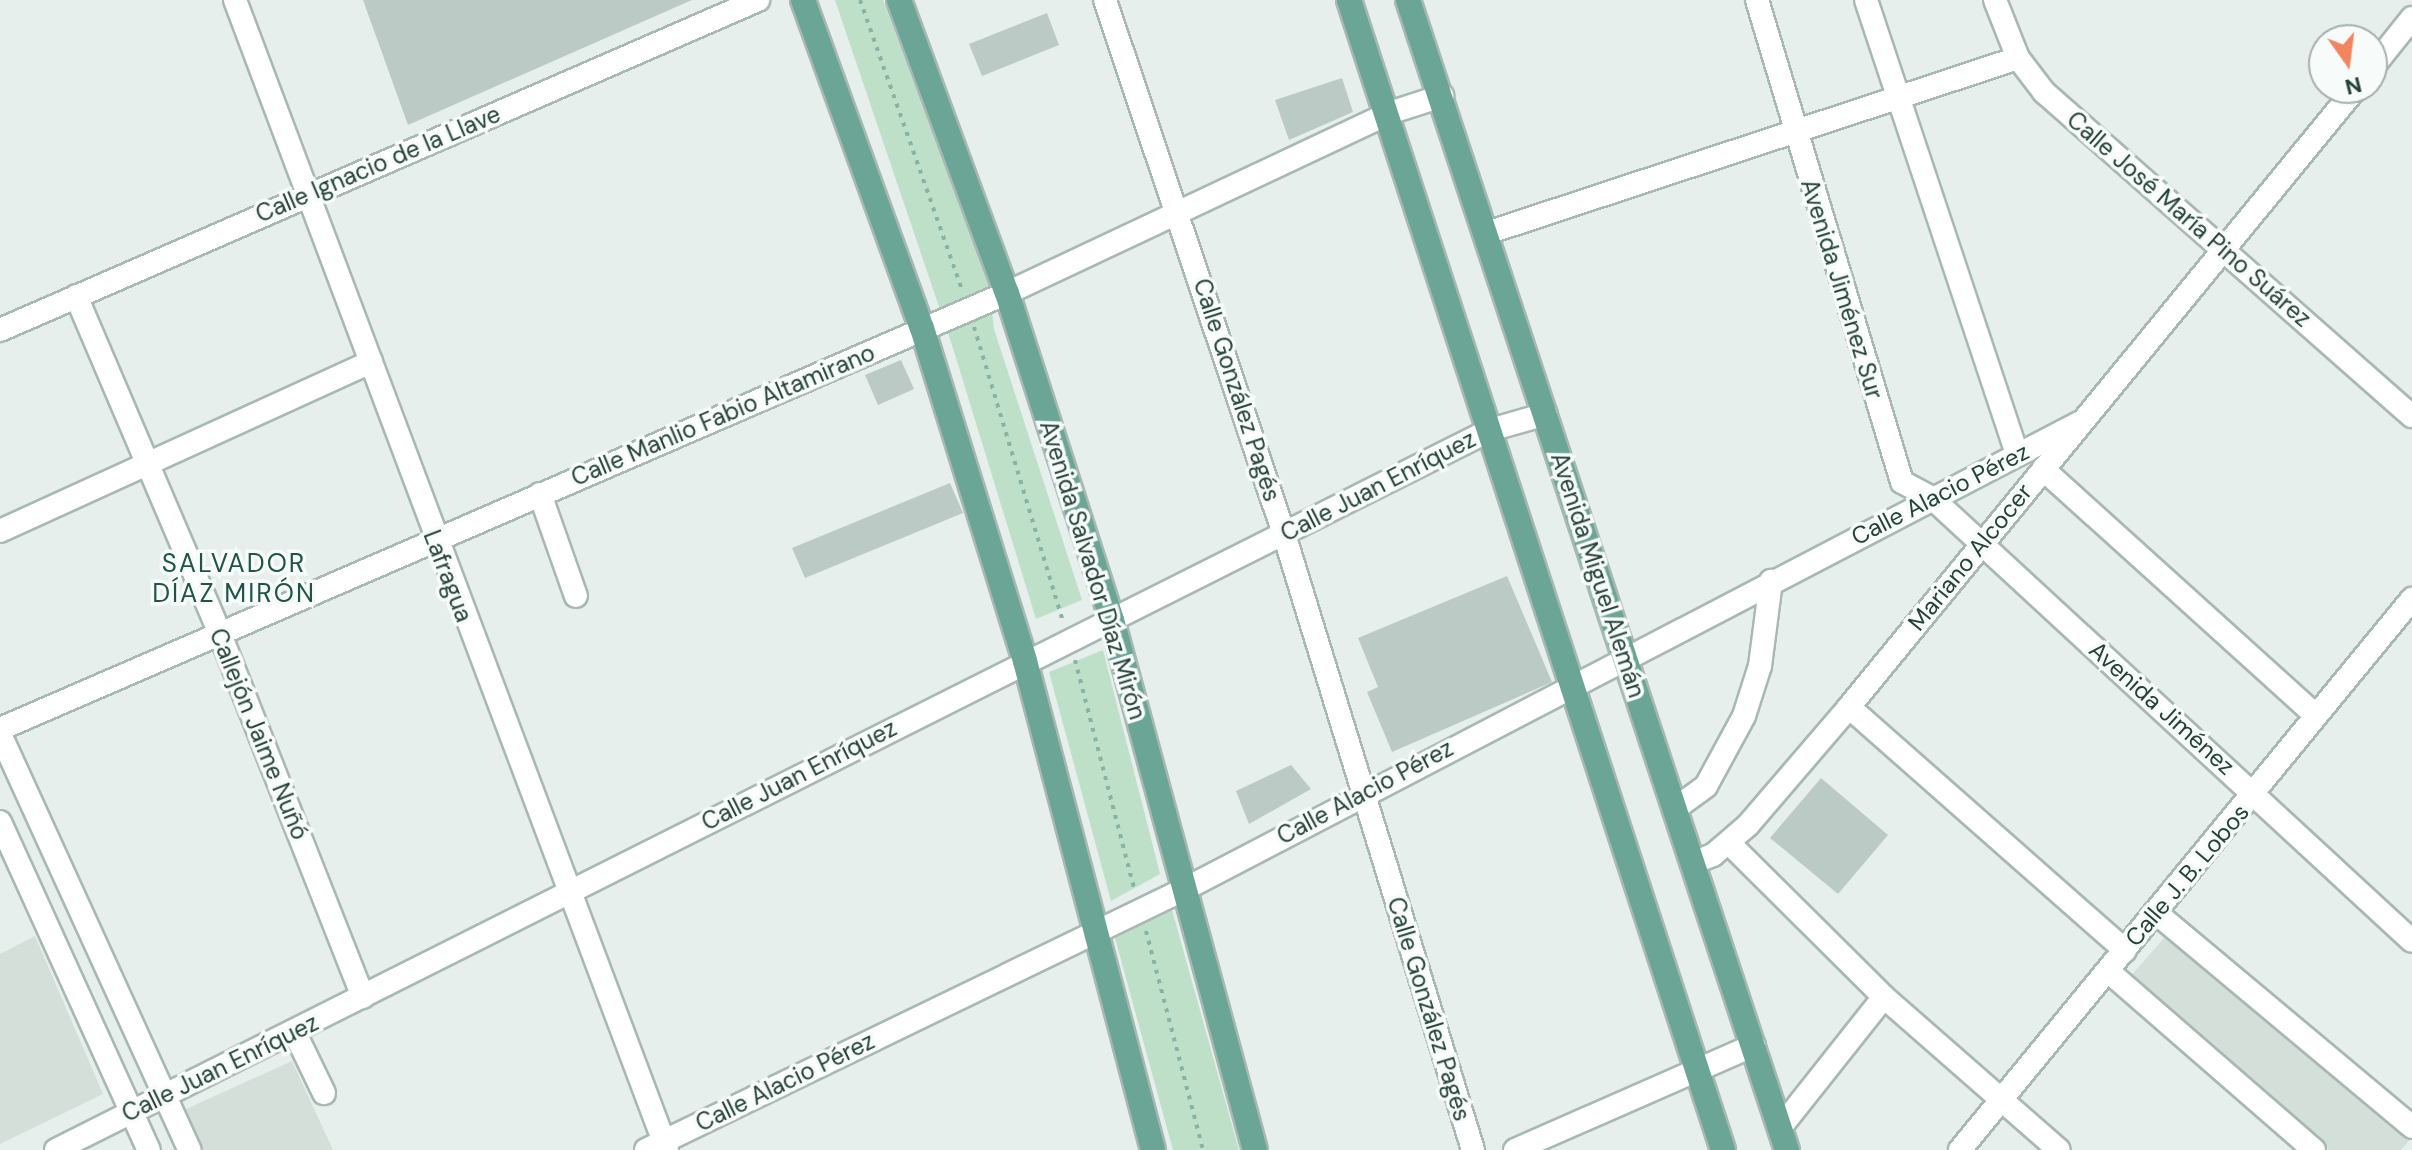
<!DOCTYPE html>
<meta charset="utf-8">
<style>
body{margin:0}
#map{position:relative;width:2412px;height:1150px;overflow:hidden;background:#e6efeb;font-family:"DM Sans",sans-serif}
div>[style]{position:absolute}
.built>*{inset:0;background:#d4dfda}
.green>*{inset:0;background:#bfe0c8}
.building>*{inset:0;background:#bbcac4}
.path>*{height:4px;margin-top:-2px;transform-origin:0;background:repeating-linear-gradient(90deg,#86b3a5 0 4px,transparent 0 10px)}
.roads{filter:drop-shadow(2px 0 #a8b8b2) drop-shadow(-2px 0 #a8b8b2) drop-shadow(0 2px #a8b8b2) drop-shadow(0 -2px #a8b8b2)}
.minor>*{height:22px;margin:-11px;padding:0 11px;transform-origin:11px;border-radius:11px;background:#fff}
.major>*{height:24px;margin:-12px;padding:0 12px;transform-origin:12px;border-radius:12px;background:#6aa596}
span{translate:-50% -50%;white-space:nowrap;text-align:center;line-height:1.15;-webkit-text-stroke:7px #f7fbf9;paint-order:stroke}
.street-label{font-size:24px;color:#24423a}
.neighbourhood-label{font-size:26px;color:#1f5548;letter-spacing:2px}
.north{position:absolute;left:2308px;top:24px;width:80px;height:80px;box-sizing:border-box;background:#f7fbf9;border:2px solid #a3b1ad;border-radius:50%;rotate:166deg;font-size:22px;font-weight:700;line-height:32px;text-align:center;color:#24423a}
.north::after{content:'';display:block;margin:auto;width:28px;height:36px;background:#f4845f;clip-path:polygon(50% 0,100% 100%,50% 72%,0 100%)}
</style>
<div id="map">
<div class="built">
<div style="clip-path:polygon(2171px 930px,2412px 1137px,2401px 1150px,2329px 1150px,2129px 978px)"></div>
<div style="clip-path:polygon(35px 936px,103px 1094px,0 1144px,0 954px)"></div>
<div style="clip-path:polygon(292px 1061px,333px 1150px,202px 1150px,184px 1110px)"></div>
</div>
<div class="green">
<div style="clip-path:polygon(835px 0,883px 0,989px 284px,994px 329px,1082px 600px,1036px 619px,952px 345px)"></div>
<div style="clip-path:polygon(1103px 650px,1160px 874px,1111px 901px,1049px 672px)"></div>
<div style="clip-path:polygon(1172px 910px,1239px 1150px,1173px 1150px,1115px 938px)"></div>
</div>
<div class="building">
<div style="clip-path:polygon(363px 0,692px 0,408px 125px)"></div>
<div style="clip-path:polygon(1047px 13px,1059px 45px,982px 76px,969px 44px)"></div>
<div style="clip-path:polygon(1342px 78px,1353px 112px,1289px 140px,1275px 100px)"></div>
<div style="clip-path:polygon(901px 360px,914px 389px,878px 405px,865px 375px)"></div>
<div style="clip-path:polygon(950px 483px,963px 513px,805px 578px,792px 548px)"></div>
<div style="clip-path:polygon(1507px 576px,1552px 682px,1392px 752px,1367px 692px,1378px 687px,1358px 638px)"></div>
<div style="clip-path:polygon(1291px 765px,1311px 789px,1249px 824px,1236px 791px)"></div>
<div style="clip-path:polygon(1821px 778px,1888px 835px,1838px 894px,1770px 838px)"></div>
</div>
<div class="path">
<div style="left:860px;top:0;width:310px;rotate:70.6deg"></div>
<div style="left:974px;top:327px;width:307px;rotate:73.2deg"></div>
<div style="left:1075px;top:660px;width:240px;rotate:75.5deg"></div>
<div style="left:1146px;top:931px;width:226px;rotate:75.4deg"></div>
</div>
<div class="roads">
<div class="minor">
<div style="left:235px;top:0;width:1228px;rotate:69.41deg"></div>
<div style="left:1105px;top:0;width:563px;rotate:71.47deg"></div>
<div style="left:1284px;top:534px;width:644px;rotate:72.94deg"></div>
<div style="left:1757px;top:0;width:503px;rotate:73.26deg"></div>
<div style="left:1902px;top:482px;width:34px;rotate:28deg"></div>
<div style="left:1932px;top:498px;width:653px;rotate:42.7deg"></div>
<div style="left:1866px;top:0;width:478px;rotate:71.6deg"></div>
<div style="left:1995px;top:0;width:62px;rotate:68.4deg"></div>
<div style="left:2018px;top:58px;width:43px;rotate:52.6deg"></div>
<div style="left:2044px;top:92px;width:490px;rotate:41.4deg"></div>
<div style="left:2372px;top:68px;width:64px;rotate:-51.3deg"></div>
<div style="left:1487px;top:233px;width:559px;rotate:-18.24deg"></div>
<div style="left:76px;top:296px;width:367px;rotate:66.9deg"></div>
<div style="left:220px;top:634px;width:390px;rotate:68.5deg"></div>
<div style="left:0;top:330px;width:827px;rotate:-23.53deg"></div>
<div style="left:2043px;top:469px;width:368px;rotate:42.1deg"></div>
<div style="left:540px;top:494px;width:108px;rotate:70.6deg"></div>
<div style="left:0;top:531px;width:408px;rotate:-24.5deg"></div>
<div style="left:1849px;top:707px;width:368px;rotate:41.4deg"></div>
<div style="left:0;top:729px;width:1097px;rotate:-23.41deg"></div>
<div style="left:1007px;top:293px;width:422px;rotate:-25.2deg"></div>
<div style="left:1389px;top:113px;width:56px;rotate:-17.8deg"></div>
<div style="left:0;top:734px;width:457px;rotate:65.5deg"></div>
<div style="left:1676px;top:808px;width:37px;rotate:-36deg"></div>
<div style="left:1706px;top:786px;width:80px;rotate:-61.5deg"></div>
<div style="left:1744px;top:716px;width:52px;rotate:-72.3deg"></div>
<div style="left:1760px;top:666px;width:86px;rotate:-82.6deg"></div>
<div style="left:0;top:822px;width:360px;rotate:65.6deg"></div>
<div style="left:1729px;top:843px;width:218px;rotate:44.8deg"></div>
<div style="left:1884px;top:997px;width:232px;rotate:41.2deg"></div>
<div style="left:1693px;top:863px;width:22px;rotate:-22deg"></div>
<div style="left:1713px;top:855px;width:46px;rotate:-40.6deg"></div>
<div style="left:1748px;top:825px;width:155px;rotate:-49.4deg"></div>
<div style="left:1849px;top:707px;width:800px;rotate:-50.68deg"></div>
<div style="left:2155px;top:912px;width:335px;rotate:39.9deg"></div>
<div style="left:2108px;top:971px;width:273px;rotate:41deg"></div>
<div style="left:294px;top:1031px;width:69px;rotate:64.2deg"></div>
<div style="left:1780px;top:1128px;width:167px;rotate:-51.6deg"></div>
<div style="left:56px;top:1150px;width:1605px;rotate:-26.66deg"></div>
<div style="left:1490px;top:430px;width:58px;rotate:-15.9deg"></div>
<div style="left:646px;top:1150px;width:599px;rotate:-25.84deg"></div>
<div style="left:1185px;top:889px;width:1008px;rotate:-27.53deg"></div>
<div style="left:1515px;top:1150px;width:261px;rotate:-23.7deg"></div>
<div style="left:1960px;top:1150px;width:713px;rotate:-50.64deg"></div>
</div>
<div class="major">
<div style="left:803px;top:0;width:349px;rotate:70.1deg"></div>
<div style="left:922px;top:328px;width:349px;rotate:72.8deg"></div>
<div style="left:1025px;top:661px;width:505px;rotate:75.33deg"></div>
<div style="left:899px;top:0;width:312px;rotate:69.8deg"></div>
<div style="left:1007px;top:293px;width:343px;rotate:72.2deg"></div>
<div style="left:1112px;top:620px;width:549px;rotate:74.9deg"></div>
<div style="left:1349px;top:0;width:1209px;rotate:71.98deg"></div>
<div style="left:1408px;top:0;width:1211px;rotate:71.76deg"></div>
</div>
</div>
<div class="street-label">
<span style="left:378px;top:164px;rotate:-23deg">Calle Ignacio de la Llave</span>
<span style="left:2189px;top:219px;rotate:41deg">Calle José María Pino Suárez</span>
<span style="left:1842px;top:289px;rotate:73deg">Avenida Jiménez Sur</span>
<span style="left:1237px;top:390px;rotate:72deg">Calle González Pagés</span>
<span style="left:723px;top:415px;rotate:-23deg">Calle Manlio Fabio Altamirano</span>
<span style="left:1378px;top:486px;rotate:-27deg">Calle Juan Enríquez</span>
<span style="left:1940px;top:494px;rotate:-27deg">Calle Alacio Pérez</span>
<span style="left:1970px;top:557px;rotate:-51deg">Mariano Alcocer</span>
<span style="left:1093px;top:570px;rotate:73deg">Avenida Salvador Díaz Mirón</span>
<span style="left:1598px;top:575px;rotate:72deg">Avenida Miguel Alemán</span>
<span style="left:448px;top:576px;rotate:69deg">Lafragua</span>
<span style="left:2162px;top:708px;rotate:42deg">Avenida Jiménez</span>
<span style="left:259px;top:734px;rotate:68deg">Callejón Jaime Nuñó</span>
<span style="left:799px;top:775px;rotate:-27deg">Calle Juan Enríquez</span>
<span style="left:1365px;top:792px;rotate:-28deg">Calle Alacio Pérez</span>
<span style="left:2187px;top:875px;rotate:-50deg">Calle J. B. Lobos</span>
<span style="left:1429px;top:1009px;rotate:73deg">Calle González Pagés</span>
<span style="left:220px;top:1068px;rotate:-26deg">Calle Juan Enríquez</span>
<span style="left:785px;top:1082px;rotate:-26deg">Calle Alacio Pérez</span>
</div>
<div class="neighbourhood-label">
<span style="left:234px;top:579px">SALVADOR<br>DÍAZ MIRÓN</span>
</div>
<div class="north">N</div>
</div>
